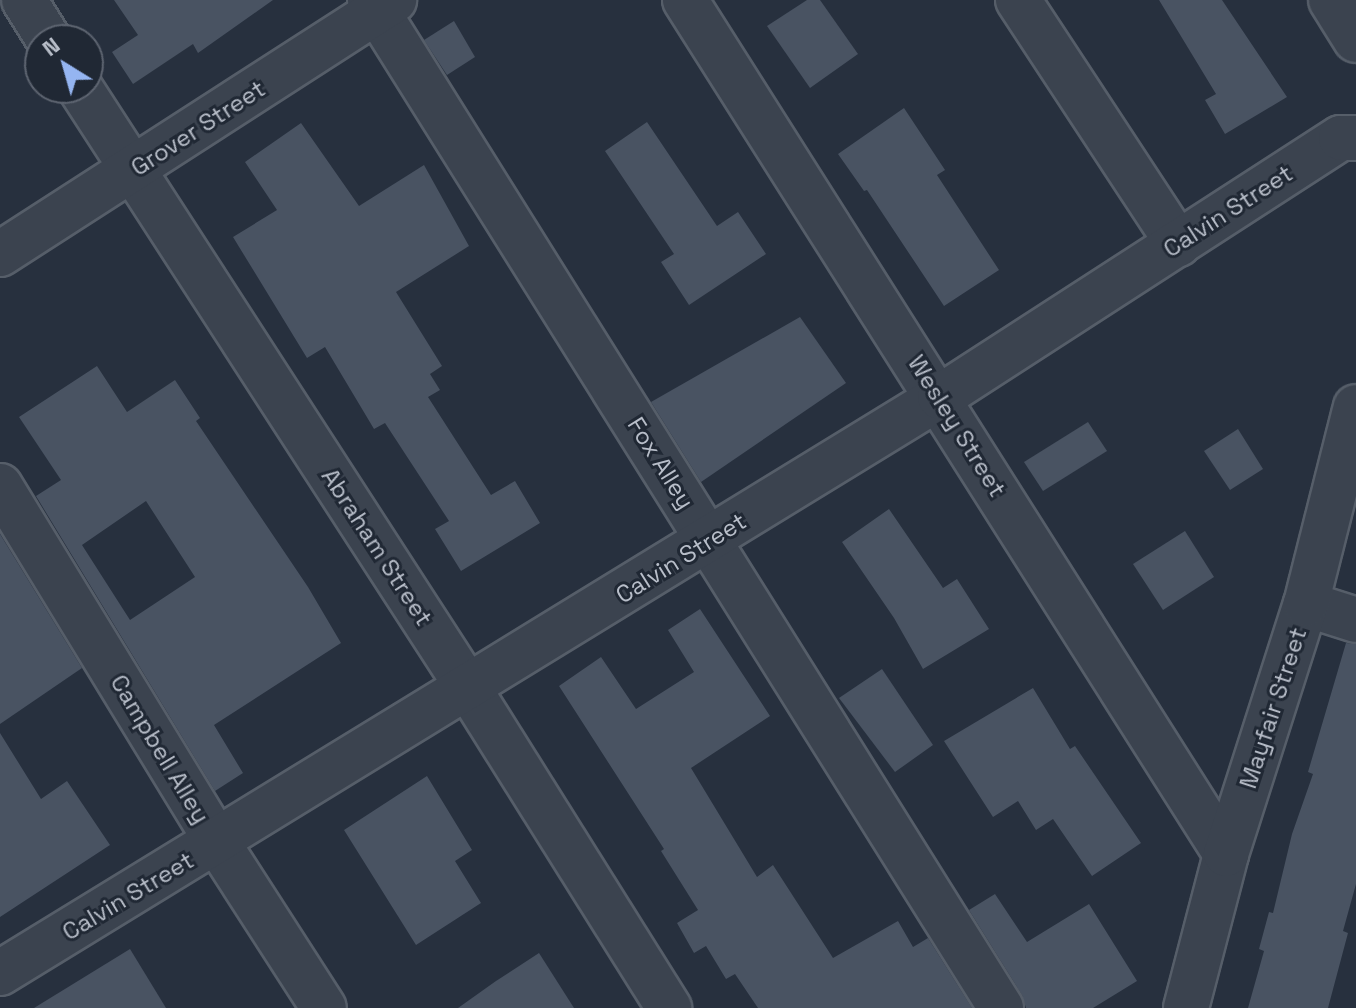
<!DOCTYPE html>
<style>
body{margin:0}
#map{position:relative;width:1356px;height:1008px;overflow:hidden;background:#27303e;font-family:"Space Grotesk",sans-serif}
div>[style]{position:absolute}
.building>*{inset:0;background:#495362}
.roads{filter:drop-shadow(2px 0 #565e69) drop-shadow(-2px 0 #565e69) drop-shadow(0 2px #565e69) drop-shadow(0 -2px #565e69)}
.minor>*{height:44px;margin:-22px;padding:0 22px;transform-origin:22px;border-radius:22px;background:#3b434f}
span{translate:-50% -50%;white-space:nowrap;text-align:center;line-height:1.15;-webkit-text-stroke:6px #202834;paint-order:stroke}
.street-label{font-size:24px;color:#b8bec9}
.north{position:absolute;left:24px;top:24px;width:80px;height:80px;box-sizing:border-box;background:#202834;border:2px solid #5d6470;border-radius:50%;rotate:323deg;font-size:22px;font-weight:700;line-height:32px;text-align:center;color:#b8bec9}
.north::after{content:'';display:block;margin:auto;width:28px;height:36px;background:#95b5f1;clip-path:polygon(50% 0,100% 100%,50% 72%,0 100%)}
</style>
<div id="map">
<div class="building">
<div style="clip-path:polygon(114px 0,273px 0,198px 53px,193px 44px,133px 84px,112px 52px,138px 35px)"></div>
<div style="clip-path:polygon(807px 0,820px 0,858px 54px,810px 88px,767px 26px)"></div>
<div style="clip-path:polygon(1159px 0,1222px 0,1287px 97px,1225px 134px,1205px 100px,1216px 94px)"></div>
<div style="clip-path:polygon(454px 21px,475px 57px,447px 75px,424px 40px)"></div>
<div style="clip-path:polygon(904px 108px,945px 170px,937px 175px,999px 270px,944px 306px,867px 190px,864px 191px,838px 154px)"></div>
<div style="clip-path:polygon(647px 122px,717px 226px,738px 212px,766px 254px,689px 305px,661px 262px,674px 254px,605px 151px)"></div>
<div style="clip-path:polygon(301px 123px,359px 206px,424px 165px,469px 246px,396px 292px,442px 366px,430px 374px,440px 390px,428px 397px,491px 495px,515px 481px,540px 523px,461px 571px,435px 529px,449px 521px,385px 423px,374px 429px,325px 347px,307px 358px,233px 237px,277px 210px,245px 162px)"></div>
<div style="clip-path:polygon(800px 317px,846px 383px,701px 482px,651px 402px)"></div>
<div style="clip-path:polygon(evenodd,97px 366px,127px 412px,175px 380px,200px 418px,196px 421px,308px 587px,341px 643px,214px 725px,243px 773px,215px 791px,36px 496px,61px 480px,19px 417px,97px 366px,146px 501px,195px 577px,130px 620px,82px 545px,146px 501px)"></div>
<div style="clip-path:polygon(1088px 422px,1107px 451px,1043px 491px,1024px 462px)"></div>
<div style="clip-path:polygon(1238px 429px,1263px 469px,1230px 490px,1204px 451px)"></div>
<div style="clip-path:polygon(889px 509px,943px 588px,957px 579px,989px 629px,923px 669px,894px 618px,842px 542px)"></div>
<div style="clip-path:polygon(1185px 531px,1214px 577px,1163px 610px,1133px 564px)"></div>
<div style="clip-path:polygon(0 534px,82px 668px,0 724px)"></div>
<div style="clip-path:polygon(700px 609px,770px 716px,691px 768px,757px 877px,773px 865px,833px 958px,898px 921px,913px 947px,928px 938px,972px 1008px,758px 1008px,735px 974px,726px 979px,706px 946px,694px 953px,677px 923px,698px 910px,661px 851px,664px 849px,559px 686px,601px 657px,636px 709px,694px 672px,668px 630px)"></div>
<div style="clip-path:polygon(1346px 643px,1356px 644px,1356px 884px,1343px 931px,1348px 933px,1328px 1008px,1248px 1008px,1264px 951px,1259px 949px,1269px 912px,1273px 913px,1292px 834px,1313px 774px,1308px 772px)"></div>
<div style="clip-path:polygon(882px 669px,933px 745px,895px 772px,839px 698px)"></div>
<div style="clip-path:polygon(1033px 688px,1070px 749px,1075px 746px,1141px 843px,1092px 876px,1053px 819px,1036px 830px,1018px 801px,993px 817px,944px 741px)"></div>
<div style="clip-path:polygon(0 733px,41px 799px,67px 781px,110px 845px,0 917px)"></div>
<div style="clip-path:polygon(427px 776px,472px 850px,455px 861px,481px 903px,416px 945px,344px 830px)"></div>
<div style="clip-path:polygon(995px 894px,1027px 942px,1089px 904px,1137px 981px,1093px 1008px,1026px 1008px,1022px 995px,969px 910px)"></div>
<div style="clip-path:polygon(130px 949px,166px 1008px,34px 1008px)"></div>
<div style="clip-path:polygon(539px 953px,574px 1008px,458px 1008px,496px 981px)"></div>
</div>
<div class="roads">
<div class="minor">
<div style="left:24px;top:0;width:47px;rotate:58deg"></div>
<div style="left:370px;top:0;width:1189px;rotate:57.95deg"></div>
<div style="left:685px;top:0;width:1011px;rotate:57.65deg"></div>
<div style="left:1018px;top:0;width:292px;rotate:56.7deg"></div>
<div style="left:1331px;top:0;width:47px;rotate:58deg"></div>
<div style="left:80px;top:88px;width:716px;rotate:57.09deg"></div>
<div style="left:469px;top:689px;width:377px;rotate:57.9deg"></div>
<div style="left:0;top:254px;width:469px;rotate:-32.8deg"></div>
<div style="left:0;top:486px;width:417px;rotate:58.6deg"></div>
<div style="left:217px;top:842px;width:197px;rotate:57.2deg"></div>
<div style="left:1306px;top:604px;width:52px;rotate:17.7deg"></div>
<div style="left:0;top:973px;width:1102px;rotate:-31.5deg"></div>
<div style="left:940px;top:397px;width:477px;rotate:-32.9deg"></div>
<div style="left:1341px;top:138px;width:15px"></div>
<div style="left:1186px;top:1008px;width:159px;rotate:-75.4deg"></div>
<div style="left:1226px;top:854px;width:262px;rotate:-72.3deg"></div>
<div style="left:1306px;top:604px;width:203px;rotate:-75.8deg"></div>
</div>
</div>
<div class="street-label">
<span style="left:198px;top:128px;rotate:-33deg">Grover Street</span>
<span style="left:1228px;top:211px;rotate:-33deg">Calvin Street</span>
<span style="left:957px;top:426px;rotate:58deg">Wesley Street</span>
<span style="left:661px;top:463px;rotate:58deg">Fox Alley</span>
<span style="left:377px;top:547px;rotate:57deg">Abraham Street</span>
<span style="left:681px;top:558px;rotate:-32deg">Calvin Street</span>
<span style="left:1273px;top:708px;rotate:-72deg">Mayfair Street</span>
<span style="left:160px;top:749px;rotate:59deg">Campbell Alley</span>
<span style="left:128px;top:896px;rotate:-31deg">Calvin Street</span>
</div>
<div class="north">N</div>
</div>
